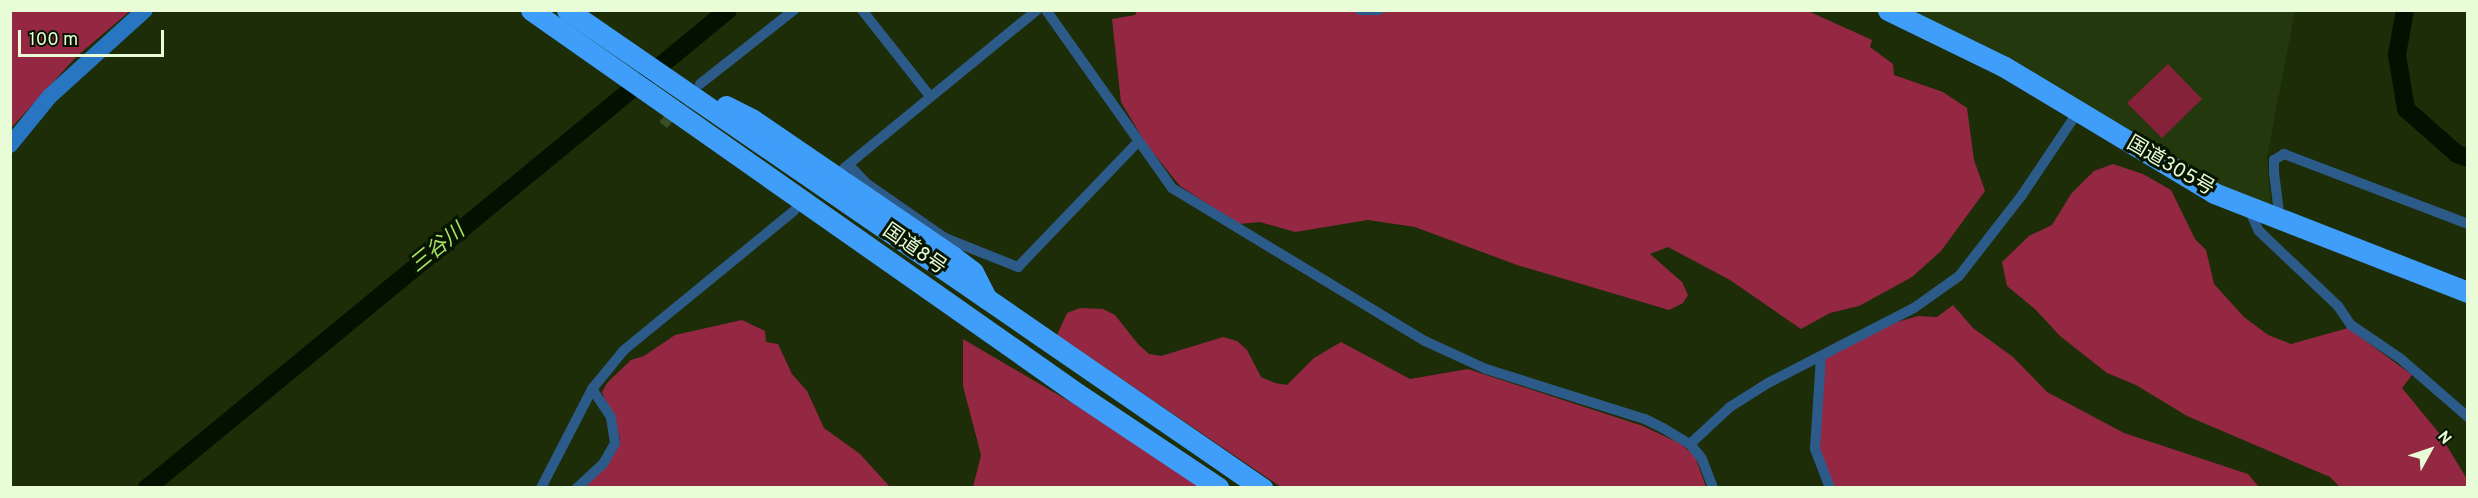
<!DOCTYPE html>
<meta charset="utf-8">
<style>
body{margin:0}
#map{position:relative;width:2478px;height:498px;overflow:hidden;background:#1c2d08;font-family:Overpass,"Noto Sans JP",sans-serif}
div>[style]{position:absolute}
.built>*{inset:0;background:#24380e}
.green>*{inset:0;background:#85223a}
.forest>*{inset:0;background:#942842}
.river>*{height:18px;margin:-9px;padding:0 9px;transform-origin:9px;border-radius:9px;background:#041100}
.street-tunnel>*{height:10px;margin-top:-5px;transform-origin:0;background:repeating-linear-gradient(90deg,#3a4c27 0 10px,transparent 0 15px)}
.street>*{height:10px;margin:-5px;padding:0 5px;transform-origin:5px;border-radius:5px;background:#2d5b89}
.secondary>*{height:16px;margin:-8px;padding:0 8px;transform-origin:8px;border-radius:8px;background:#2876c1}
.highway>*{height:21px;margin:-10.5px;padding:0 10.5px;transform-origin:10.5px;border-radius:10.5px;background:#409efb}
span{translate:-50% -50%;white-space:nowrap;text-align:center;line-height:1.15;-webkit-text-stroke:6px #071500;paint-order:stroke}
.street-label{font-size:20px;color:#e7fcd7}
.water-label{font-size:21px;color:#a5e564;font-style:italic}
.frame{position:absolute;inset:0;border:12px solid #e7fcd7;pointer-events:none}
.north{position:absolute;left:2400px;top:420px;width:60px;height:60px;-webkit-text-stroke:4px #071500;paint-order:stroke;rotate:50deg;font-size:16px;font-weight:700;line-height:24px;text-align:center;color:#e7fcd7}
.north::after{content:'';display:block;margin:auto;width:21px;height:27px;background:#e7fcd7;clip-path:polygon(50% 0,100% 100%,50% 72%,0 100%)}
.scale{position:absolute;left:18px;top:30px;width:146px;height:27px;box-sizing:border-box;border:3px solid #e7fcd7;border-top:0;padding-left:8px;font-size:18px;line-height:21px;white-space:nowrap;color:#e7fcd7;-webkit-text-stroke:4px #071500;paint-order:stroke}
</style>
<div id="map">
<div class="built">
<div style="clip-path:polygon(1904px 11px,2295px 11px,2267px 157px,2271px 209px,2182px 170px)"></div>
</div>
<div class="green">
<div style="clip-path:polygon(2168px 64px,2202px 99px,2162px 138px,2127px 103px)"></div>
</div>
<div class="forest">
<div style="clip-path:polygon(11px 10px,130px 10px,130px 11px,77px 56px,11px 128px)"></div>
<div style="clip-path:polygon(1138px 10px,1808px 11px,1872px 40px,1870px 47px,1893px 64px,1894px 75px,1943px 92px,1967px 108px,1974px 160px,1985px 191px,1941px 251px,1912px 277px,1859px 306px,1830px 313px,1801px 329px,1730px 280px,1668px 247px,1650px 254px,1682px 282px,1688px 295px,1683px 303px,1669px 310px,1517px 265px,1415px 227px,1368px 220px,1295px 232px,1260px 222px,1239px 224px,1180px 186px,1146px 144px,1121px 102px,1112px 19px,1135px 15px)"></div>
<div style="clip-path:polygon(2113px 164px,2143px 174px,2171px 190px,2195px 239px,2206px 250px,2214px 284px,2244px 317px,2268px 335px,2291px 344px,2348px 328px,2412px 375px,2402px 388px,2439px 433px,2467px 479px,2467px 487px,2340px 487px,2330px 477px,2187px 416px,2136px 385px,2107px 373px,2060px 336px,2036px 310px,2007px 286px,2002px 262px,2029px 236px,2052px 225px,2071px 194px,2094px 171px)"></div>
<div style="clip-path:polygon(1953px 305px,1973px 328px,2013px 357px,2047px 392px,2124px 433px,2248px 474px,2259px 487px,1833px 487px,1818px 452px,1824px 356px,1897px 322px,1918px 316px,1937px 317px)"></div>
<div style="clip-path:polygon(1080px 308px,1103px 309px,1115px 315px,1138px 344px,1149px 354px,1161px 356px,1223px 337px,1237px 341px,1247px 350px,1261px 377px,1275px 383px,1287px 385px,1314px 358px,1341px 342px,1410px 379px,1468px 369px,1643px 426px,1681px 444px,1695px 456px,1706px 487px,1281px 487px,1057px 335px,1067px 313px)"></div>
<div style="clip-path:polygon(742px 320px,765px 331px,766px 342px,778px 344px,792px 374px,807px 391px,824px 428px,860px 454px,890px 487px,585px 488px,614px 455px,620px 438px,602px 392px,607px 383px,631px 360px,644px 356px,675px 335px)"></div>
<div style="clip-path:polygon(963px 339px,1072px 403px,1201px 487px,973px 487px,981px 455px,963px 386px)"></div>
</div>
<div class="river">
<div style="left:2405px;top:10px;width:46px;rotate:100.1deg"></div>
<div style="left:2397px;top:55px;width:55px;rotate:80.5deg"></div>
<div style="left:2406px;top:109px;width:68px;rotate:41.4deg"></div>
<div style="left:2457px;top:154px;width:12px;rotate:20deg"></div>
<div style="left:147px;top:488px;width:752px;rotate:-39.44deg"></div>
</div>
<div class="street-tunnel">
<div style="left:663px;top:125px;width:45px;rotate:-47.7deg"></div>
</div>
<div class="street">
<div style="left:862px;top:10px;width:110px;rotate:51.7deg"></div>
<div style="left:1046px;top:10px;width:218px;rotate:54.7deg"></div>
<div style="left:1172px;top:188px;width:296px;rotate:31.2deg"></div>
<div style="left:1425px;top:341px;width:67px;rotate:24.7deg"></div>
<div style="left:1486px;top:369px;width:167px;rotate:17.5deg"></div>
<div style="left:1645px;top:419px;width:20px;rotate:27deg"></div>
<div style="left:1663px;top:428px;width:31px;rotate:31deg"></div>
<div style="left:1690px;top:444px;width:19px;rotate:51deg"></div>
<div style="left:1702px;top:459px;width:31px;rotate:69deg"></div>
<div style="left:1360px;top:10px;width:19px"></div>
<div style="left:700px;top:84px;width:120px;rotate:-38.2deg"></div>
<div style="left:849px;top:165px;width:25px;rotate:47deg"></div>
<div style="left:866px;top:183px;width:96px;rotate:34.8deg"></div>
<div style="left:945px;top:238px;width:79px;rotate:21.7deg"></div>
<div style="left:1018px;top:267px;width:172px;rotate:-46.2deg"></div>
<div style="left:844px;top:168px;width:249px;rotate:-39.3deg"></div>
<div style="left:2249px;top:209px;width:24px;rotate:66deg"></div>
<div style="left:2259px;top:231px;width:109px;rotate:43.5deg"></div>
<div style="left:2338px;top:306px;width:23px;rotate:56deg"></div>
<div style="left:2351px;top:325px;width:60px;rotate:34.2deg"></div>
<div style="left:2401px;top:359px;width:89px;rotate:40.9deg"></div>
<div style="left:2280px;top:221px;width:49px;rotate:-97deg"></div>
<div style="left:2274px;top:172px;width:12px;rotate:-90deg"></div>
<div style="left:2274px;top:160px;width:12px;rotate:-31deg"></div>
<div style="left:2284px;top:154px;width:197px;rotate:20.8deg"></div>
<div style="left:1821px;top:356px;width:93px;rotate:93.7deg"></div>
<div style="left:1815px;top:449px;width:42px;rotate:69deg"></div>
<div style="left:1690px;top:444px;width:54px;rotate:-42.8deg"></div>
<div style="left:1730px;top:407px;width:45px;rotate:-32.3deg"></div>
<div style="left:1768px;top:383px;width:164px;rotate:-27.2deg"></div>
<div style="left:1914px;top:308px;width:55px;rotate:-35.4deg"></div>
<div style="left:1959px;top:276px;width:103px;rotate:-52.1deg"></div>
<div style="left:2022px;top:195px;width:99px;rotate:-56.1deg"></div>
<div style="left:541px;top:488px;width:111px;rotate:-62.7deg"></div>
<div style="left:592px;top:389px;width:50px;rotate:-50.6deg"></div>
<div style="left:624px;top:350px;width:220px;rotate:-39.3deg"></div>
<div style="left:577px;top:488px;width:35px;rotate:-43deg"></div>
<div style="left:603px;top:464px;width:24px;rotate:-60deg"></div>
<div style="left:615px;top:443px;width:26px;rotate:-99deg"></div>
<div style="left:611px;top:417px;width:34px;rotate:-124deg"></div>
</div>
<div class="secondary">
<div style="left:10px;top:145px;width:63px;rotate:-50.8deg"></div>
<div style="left:50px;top:96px;width:128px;rotate:-42.2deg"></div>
</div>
<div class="highway">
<div style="left:531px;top:10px;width:668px;rotate:35.07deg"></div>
<div style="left:1078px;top:394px;width:169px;rotate:33.7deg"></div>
<div style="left:567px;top:10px;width:844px;rotate:34.52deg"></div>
<div style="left:1888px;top:10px;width:128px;rotate:26deg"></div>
<div style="left:2003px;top:66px;width:246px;rotate:31deg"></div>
<div style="left:2214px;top:193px;width:273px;rotate:21.3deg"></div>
<div style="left:726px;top:106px;width:30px;rotate:27deg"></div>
<div style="left:753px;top:120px;width:241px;rotate:34.3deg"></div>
<div style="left:952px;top:256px;width:26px;rotate:37deg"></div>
<div style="left:973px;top:272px;width:30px;rotate:63deg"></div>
</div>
<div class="street-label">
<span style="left:2170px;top:167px;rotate:30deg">国道305号</span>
<span style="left:914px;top:250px;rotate:35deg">国道8号</span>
</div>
<div class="water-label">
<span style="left:438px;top:249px;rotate:-39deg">三谷川</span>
</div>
<div class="frame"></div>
<div class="north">N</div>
<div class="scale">100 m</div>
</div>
